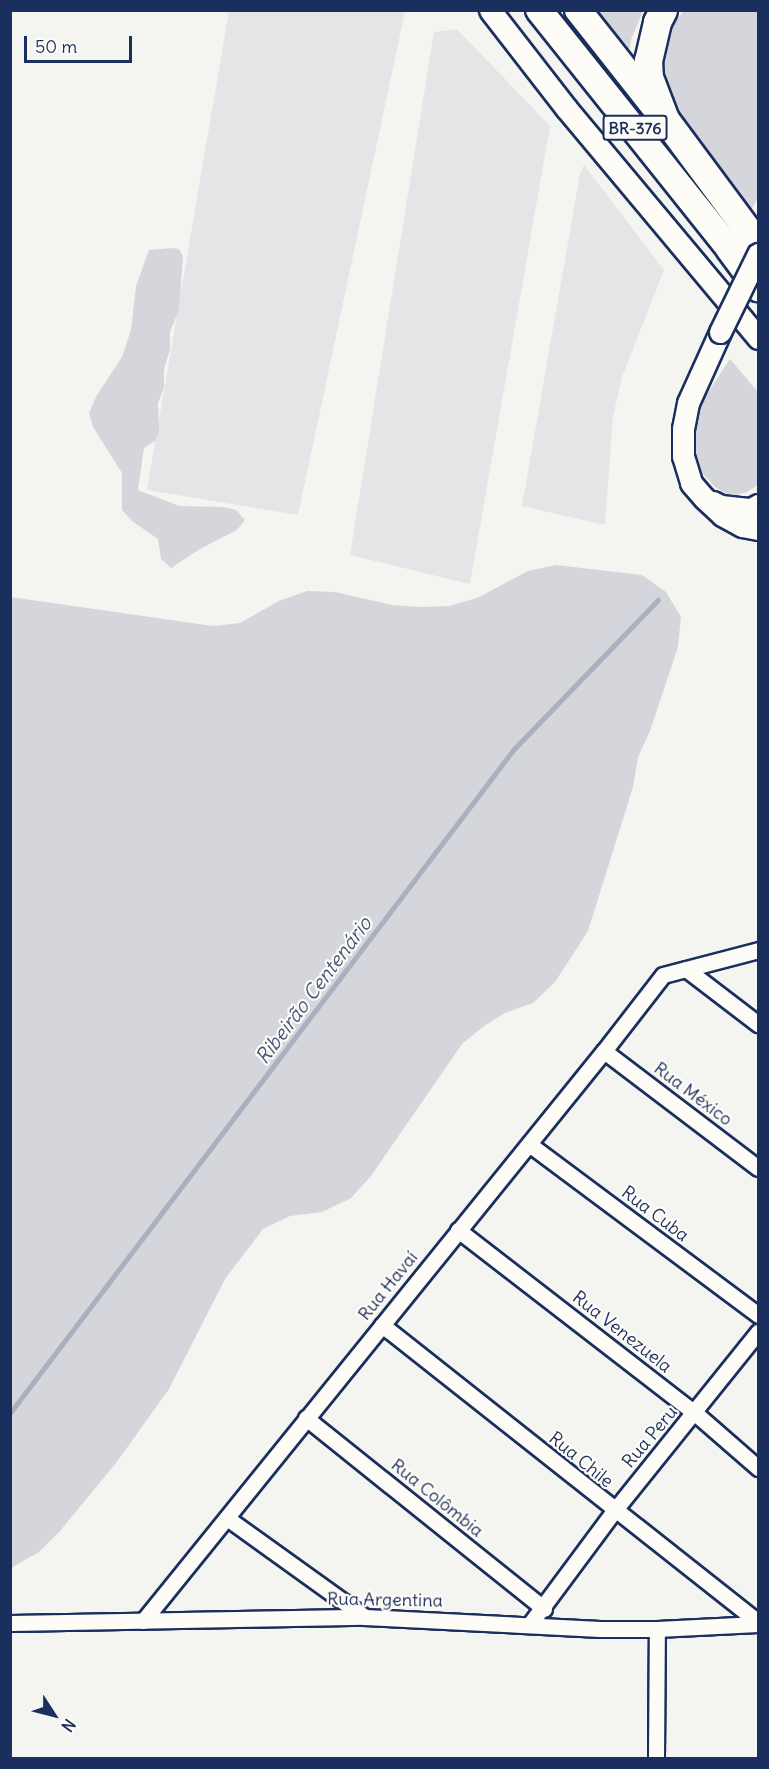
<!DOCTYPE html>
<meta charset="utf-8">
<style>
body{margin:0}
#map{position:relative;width:769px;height:1769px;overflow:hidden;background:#f4f4f1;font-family:Delius,sans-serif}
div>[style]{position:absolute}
.built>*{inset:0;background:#e4e5e6}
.green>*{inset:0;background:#d4d6db}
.stream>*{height:4.5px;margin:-2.25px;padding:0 2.25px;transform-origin:2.25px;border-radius:2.25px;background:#aab0bf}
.roads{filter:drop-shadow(2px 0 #1b2f5e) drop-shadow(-2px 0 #1b2f5e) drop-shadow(0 2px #1b2f5e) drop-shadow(0 -2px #1b2f5e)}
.minor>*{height:15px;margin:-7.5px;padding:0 7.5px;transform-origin:7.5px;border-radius:7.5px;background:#fdfcf7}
.secondary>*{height:21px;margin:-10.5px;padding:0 10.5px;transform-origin:10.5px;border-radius:10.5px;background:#fdfcf7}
.trunk>*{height:26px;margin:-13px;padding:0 13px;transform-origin:13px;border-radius:13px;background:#fdfcf7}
.motorway>*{height:27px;margin:-13.5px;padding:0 13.5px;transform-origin:13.5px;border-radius:13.5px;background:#fdfcf7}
.bridges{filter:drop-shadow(2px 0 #1b2f5e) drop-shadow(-2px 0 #1b2f5e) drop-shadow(0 2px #1b2f5e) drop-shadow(0 -2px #1b2f5e)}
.secondary-bridge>*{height:21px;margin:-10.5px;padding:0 10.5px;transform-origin:10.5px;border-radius:10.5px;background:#fdfcf7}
span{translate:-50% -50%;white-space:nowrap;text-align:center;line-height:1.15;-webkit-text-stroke:4.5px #fdfcf7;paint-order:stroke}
.shield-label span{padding:2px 4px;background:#fdfcf7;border:2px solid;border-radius:4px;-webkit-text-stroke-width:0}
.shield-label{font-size:16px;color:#1b2f5e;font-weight:700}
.street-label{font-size:18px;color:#1b2f5e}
.water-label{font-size:20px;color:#46567b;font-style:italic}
.frame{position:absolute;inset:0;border:12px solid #1b2f5e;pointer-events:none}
.north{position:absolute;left:24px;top:1685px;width:60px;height:60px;-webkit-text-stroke:4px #fdfcf7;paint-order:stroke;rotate:126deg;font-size:16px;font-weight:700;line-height:24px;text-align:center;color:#1b2f5e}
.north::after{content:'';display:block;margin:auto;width:21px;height:27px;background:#1b2f5e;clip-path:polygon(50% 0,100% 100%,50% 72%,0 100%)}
.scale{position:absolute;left:24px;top:36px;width:108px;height:27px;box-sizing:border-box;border:3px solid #1b2f5e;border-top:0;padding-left:8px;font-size:18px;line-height:21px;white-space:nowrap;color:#1b2f5e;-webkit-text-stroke:4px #fdfcf7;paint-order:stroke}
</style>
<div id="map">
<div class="built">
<div style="clip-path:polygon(229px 11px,405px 11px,298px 515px,147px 490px)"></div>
<div style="clip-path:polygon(457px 29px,550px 126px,470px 584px,350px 555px,434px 32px)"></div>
<div style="clip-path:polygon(584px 165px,664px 270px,622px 377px,613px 416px,605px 525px,522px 506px,580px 174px)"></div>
</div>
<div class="green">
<div style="clip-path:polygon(589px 11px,643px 11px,631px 40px,628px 57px)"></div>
<div style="clip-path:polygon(684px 11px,758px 11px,758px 198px,749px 214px,683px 130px,656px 60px,675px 21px)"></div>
<div style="clip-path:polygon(173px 248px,179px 249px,183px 256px,179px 310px,170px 332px,170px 350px,164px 369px,164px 388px,158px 403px,159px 431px,155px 441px,144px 448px,138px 490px,179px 506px,223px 507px,236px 510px,245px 520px,237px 530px,200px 549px,171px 568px,161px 559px,158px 539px,132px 521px,122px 510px,122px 473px,93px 427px,89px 413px,97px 395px,122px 357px,131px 330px,136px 286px,149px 250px)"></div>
<div style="clip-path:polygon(730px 359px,758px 392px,758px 485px,747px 492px,731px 496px,715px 487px,701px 472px,695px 452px,693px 429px,701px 403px)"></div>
<div style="clip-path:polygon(556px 565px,642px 575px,666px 592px,681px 617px,678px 647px,650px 731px,638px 757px,633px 787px,588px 931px,555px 982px,533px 1003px,505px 1013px,484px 1026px,462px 1044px,371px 1176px,351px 1198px,322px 1212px,290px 1216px,263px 1229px,225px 1279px,169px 1389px,116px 1463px,60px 1531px,39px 1552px,11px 1568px,11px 597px,213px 626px,240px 623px,279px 601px,307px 591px,335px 592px,392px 605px,422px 607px,449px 606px,477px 598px,528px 571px)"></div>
</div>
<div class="stream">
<div style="left:10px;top:1413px;width:834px;rotate:-52.8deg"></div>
<div style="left:514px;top:749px;width:207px;rotate:-46deg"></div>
</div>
<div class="roads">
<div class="minor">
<div style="left:686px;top:969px;width:91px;rotate:37.4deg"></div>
<div style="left:604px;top:1051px;width:193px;rotate:37.2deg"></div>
<div style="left:529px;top:1144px;width:286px;rotate:36.7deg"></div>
<div style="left:458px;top:1230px;width:299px;rotate:37.7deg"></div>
<div style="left:695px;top:1413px;width:84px;rotate:41.1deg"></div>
<div style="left:382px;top:1325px;width:479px;rotate:38.3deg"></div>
<div style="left:306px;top:1418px;width:305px;rotate:38.7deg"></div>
<div style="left:227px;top:1518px;width:170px;rotate:35.7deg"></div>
<div style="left:143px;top:1621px;width:733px;rotate:-51.04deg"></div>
<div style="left:604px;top:1051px;width:96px;rotate:-52.2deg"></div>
<div style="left:663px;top:975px;width:98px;rotate:-14.7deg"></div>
<div style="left:10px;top:1623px;width:355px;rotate:-1deg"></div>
<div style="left:365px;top:1617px;width:235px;rotate:2.9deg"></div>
<div style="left:600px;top:1629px;width:57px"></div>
<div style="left:657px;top:1629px;width:101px;rotate:-2.8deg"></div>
<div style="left:530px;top:1624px;width:141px;rotate:-53.4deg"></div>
<div style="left:614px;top:1511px;width:230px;rotate:-51.2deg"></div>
<div style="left:656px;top:1758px;width:129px;rotate:-89.6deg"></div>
</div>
<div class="secondary">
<div style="left:490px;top:10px;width:124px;rotate:52.2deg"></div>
<div style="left:566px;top:108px;width:300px;rotate:50.1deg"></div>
<div style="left:720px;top:332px;width:78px;rotate:114.3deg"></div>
<div style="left:688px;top:403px;width:25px;rotate:101deg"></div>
<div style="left:683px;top:428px;width:28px;rotate:90deg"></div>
<div style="left:683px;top:456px;width:28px;rotate:73deg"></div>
<div style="left:691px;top:483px;width:20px;rotate:49deg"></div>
<div style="left:704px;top:498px;width:25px;rotate:43deg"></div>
<div style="left:722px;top:515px;width:23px;rotate:29deg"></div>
<div style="left:742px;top:526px;width:16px;rotate:11deg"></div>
<div style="left:713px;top:502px;width:9px;rotate:27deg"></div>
<div style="left:721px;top:506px;width:30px;rotate:6deg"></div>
<div style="left:751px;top:509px;width:8px;rotate:-30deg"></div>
</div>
<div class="trunk">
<div style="left:539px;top:10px;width:305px;rotate:51.4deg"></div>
<div style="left:578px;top:10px;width:132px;rotate:51.7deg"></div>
</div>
<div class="motorway">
<div style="left:663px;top:10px;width:13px;rotate:117deg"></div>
<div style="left:657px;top:22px;width:39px;rotate:103deg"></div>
<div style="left:648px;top:60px;width:17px;rotate:87deg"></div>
<div style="left:649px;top:77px;width:45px;rotate:69.1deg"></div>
<div style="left:665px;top:119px;width:156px;rotate:53.4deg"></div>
<div style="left:729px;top:248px;width:49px;rotate:53.4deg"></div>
</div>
</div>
<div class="bridges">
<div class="secondary-bridge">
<div style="left:720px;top:332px;width:87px;rotate:-64deg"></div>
</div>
</div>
<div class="shield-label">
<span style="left:635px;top:128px">BR-376</span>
</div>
<div class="street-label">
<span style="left:693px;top:1094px;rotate:37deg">Rua México</span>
<span style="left:655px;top:1214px;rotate:37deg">Rua Cuba</span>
<span style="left:388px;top:1286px;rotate:-51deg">Rua Havaí</span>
<span style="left:622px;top:1332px;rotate:38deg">Rua Venezuela</span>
<span style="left:650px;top:1437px;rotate:-50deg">Rua Peru</span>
<span style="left:581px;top:1460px;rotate:39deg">Rua Chile</span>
<span style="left:437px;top:1498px;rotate:39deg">Rua Colômbia</span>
<span style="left:385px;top:1600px;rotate:1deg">Rua Argentina</span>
</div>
<div class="water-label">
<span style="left:313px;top:990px;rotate:-53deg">Ribeirão Centenário</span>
</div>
<div class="frame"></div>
<div class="north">N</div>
<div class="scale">50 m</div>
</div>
